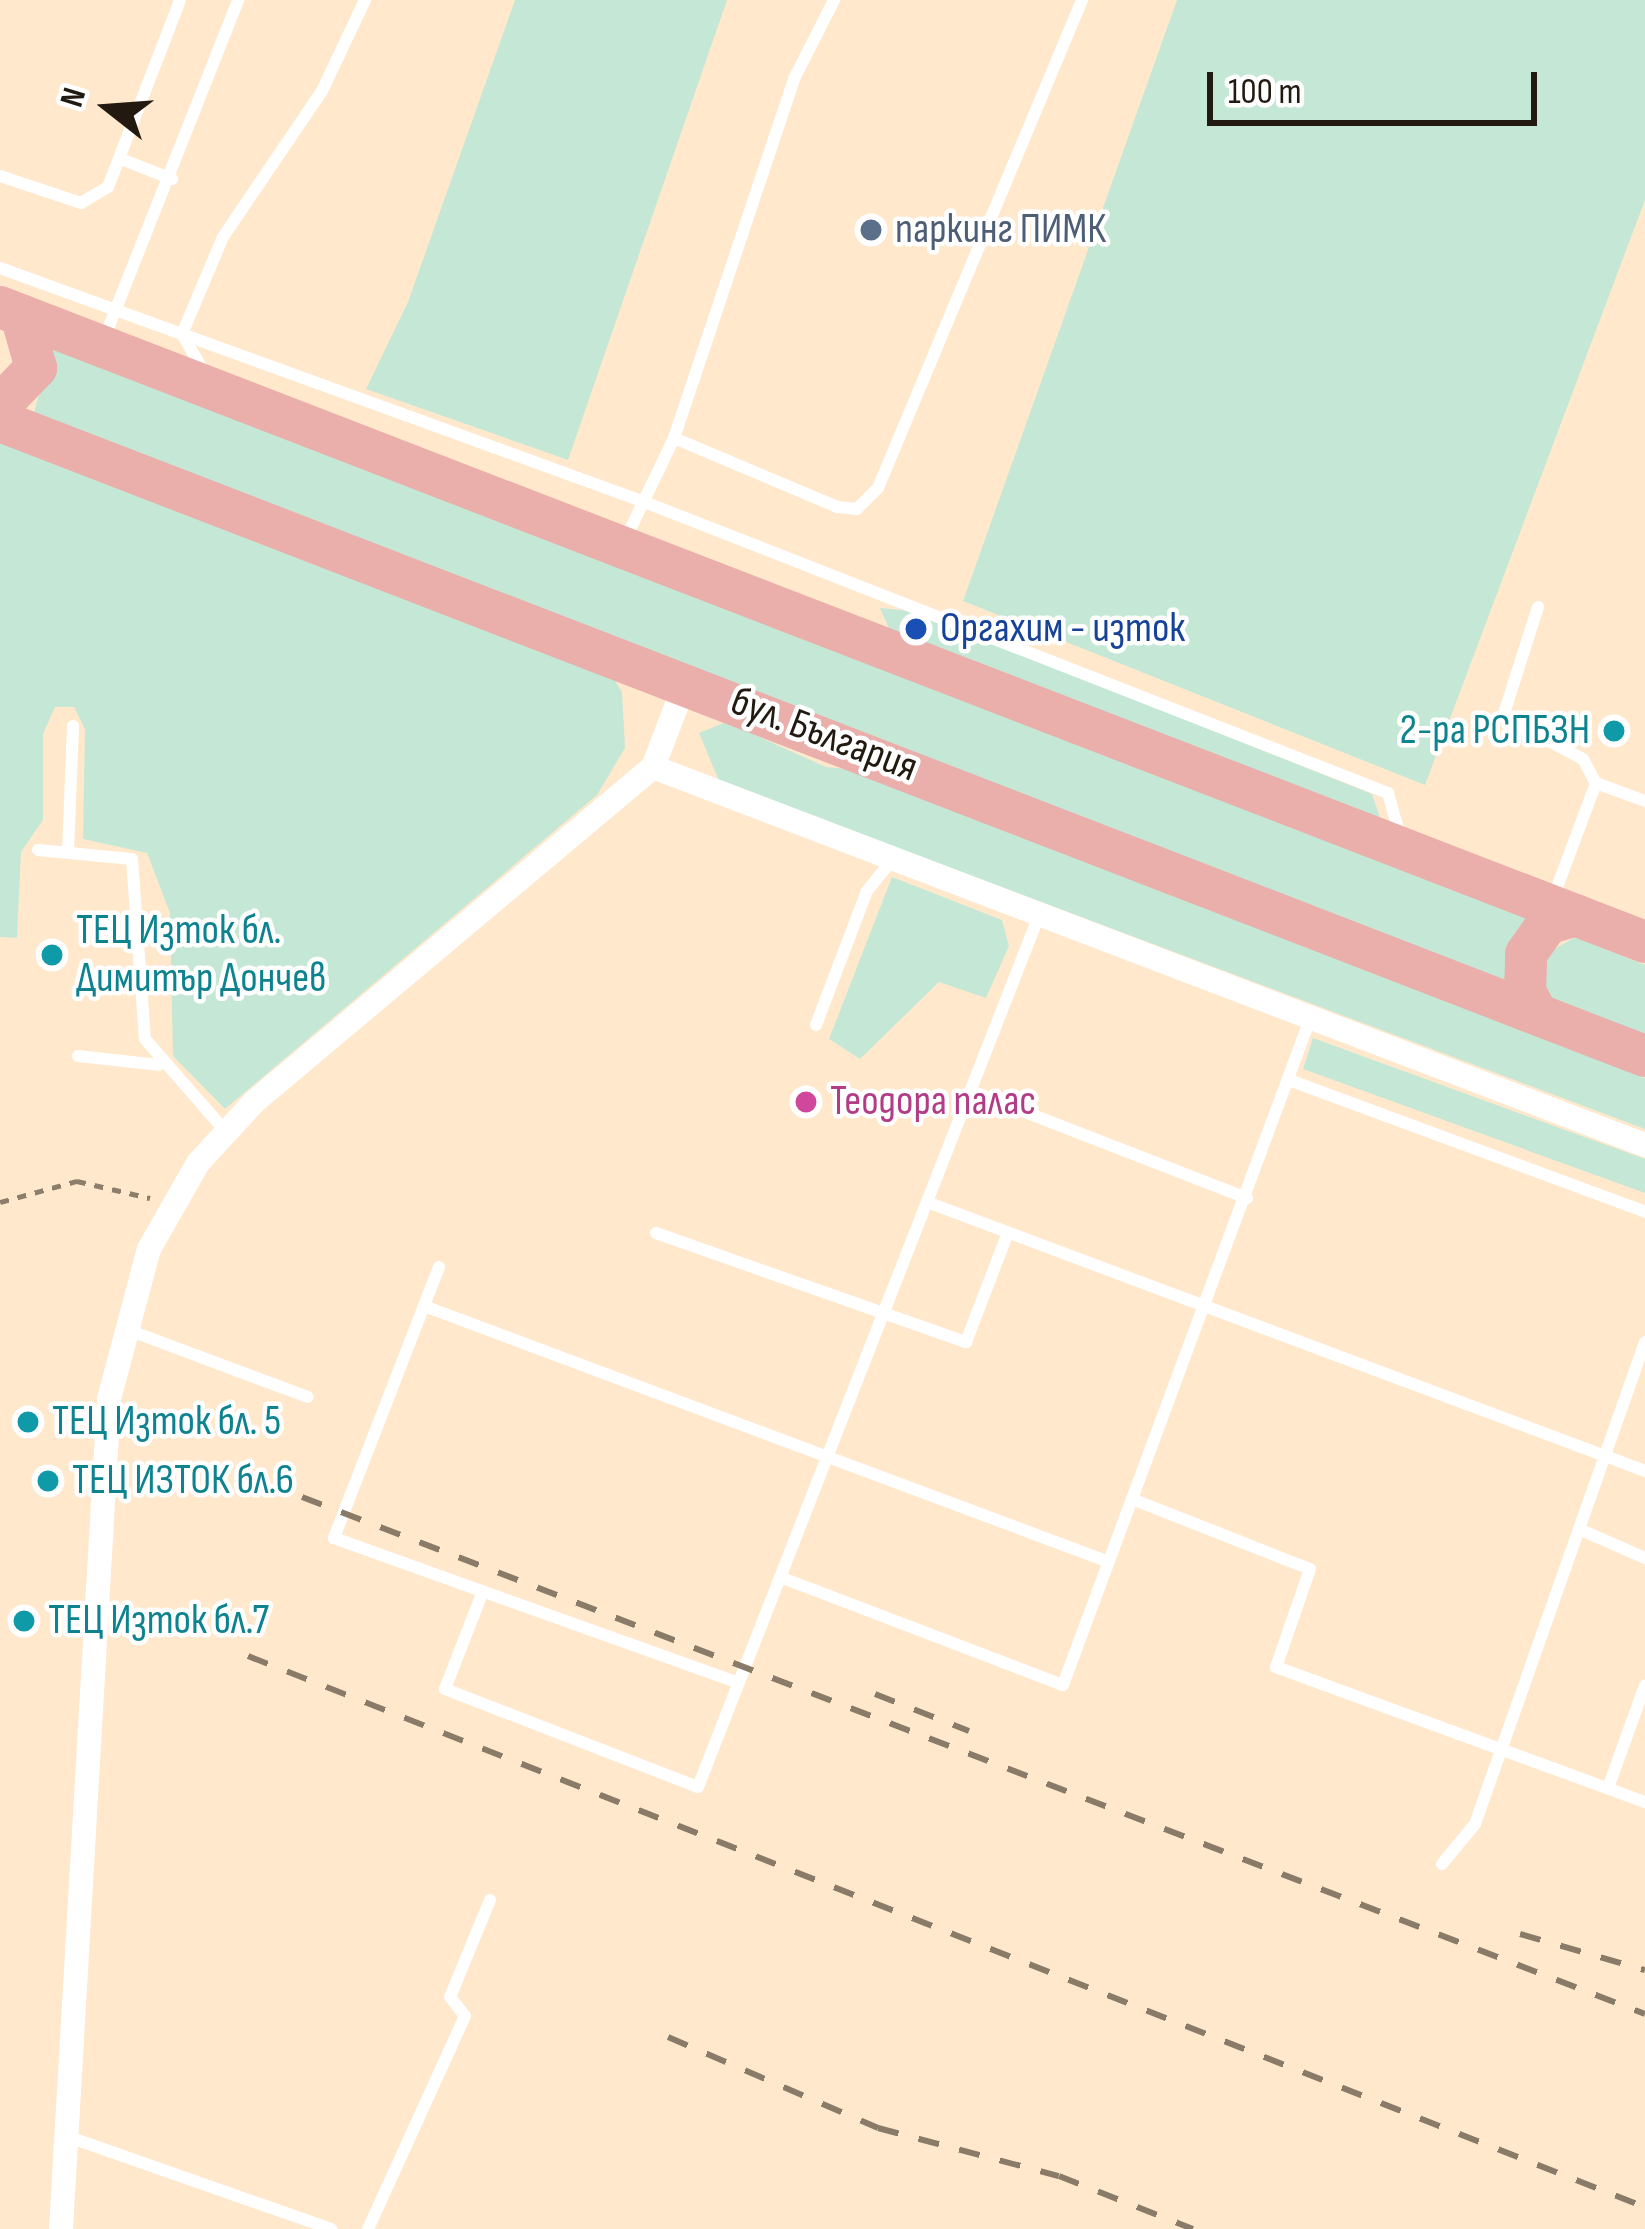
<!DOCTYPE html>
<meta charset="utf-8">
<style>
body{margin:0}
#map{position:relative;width:1645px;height:2229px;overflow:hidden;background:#ffe8cc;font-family:"Sofia Sans Condensed",sans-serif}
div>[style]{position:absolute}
.green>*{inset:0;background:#c5e8d6}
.path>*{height:4.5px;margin-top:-2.25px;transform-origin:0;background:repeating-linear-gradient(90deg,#8d7e6b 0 9px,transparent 0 18px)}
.service>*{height:12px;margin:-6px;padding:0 6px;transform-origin:6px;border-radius:6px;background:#fff}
.minor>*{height:24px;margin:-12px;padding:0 12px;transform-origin:12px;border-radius:12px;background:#fff}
.trunk>*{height:42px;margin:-21px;padding:0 21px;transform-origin:21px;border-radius:21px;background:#eaaeab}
.rail>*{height:6px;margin-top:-3px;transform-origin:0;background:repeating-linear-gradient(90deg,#8a7b68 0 21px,transparent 0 42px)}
.dots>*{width:33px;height:33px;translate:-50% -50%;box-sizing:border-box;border:6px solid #fff;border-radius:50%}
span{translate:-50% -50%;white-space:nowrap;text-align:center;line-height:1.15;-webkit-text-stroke:9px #fff;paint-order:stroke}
.service-label{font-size:42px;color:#4e5e75}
.left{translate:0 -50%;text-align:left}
.transit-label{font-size:42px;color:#164399}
.culture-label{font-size:42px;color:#0d838f}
.right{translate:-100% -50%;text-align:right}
.street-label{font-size:42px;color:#221a10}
.hotel-label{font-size:42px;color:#b23c85}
.north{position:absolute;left:48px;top:48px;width:120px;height:120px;-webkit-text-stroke:9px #fff;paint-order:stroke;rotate:287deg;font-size:33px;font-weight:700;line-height:48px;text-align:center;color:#221a10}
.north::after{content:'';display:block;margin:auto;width:42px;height:54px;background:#221a10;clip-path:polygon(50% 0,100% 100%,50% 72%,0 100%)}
.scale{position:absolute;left:1207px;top:72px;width:330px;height:54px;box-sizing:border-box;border:6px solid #221a10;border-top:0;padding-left:15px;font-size:36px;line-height:42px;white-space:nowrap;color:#221a10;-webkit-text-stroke:9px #fff;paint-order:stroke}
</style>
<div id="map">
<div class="green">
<div style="clip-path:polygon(515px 0,727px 0,568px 460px,366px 389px,408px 302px)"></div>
<div style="clip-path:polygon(1177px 0,1645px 0,1645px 200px,1425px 785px,963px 601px)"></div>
<div style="clip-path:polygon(52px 348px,1530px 916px,1507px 985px,33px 416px)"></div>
<div style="clip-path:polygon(0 433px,614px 679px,622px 692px,625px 748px,597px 795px,225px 1109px,173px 1056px,170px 913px,147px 853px,83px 839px,85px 729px,74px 707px,55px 707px,43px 734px,43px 820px,21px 852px,17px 938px,0 937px)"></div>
<div style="clip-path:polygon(880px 608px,913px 611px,1372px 794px,1384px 829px,893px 638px)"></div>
<div style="clip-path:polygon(726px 722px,826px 767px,887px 773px,1645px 1078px,1645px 1129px,719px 781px,699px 733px)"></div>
<div style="clip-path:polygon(892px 877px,1002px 920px,1009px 946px,986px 998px,939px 982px,860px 1059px,829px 1039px)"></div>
<div style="clip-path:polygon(1575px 937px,1645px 965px,1645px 1038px,1548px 999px,1539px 958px)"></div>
<div style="clip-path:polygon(1313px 1038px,1645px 1159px,1645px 1193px,1303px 1069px)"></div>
</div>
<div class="path">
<div style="left:0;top:1202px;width:80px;rotate:-15.3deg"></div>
<div style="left:77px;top:1181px;width:75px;rotate:13.1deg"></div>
</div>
<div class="service">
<div style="left:121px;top:159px;width:55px;rotate:21.4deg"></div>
<div style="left:0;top:176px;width:85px;rotate:18.4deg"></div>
<div style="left:81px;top:203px;width:31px;rotate:-31deg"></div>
<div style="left:108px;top:187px;width:200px;rotate:-68.9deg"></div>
<div style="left:0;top:268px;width:683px;rotate:19.95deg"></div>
<div style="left:642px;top:501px;width:801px;rotate:21.38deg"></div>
<div style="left:1388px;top:793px;width:49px;rotate:74.5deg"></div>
<div style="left:104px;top:339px;width:365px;rotate:-68.4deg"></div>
<div style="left:203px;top:370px;width:42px;rotate:-120.3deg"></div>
<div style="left:182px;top:334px;width:105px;rotate:-67.1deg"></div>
<div style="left:223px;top:237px;width:176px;rotate:-55.9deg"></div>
<div style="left:322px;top:91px;width:101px;rotate:-64.7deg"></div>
<div style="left:674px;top:438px;width:177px;rotate:22.9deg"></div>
<div style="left:837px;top:507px;width:20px;rotate:6deg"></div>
<div style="left:857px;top:509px;width:30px;rotate:-45deg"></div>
<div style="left:878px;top:488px;width:529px;rotate:-67.31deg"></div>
<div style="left:625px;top:540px;width:113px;rotate:-64.3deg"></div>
<div style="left:674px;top:438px;width:379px;rotate:-71.5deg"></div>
<div style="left:794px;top:79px;width:89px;rotate:-63.1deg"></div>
<div style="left:1538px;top:607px;width:115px;rotate:107.7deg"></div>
<div style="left:1503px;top:717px;width:90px;rotate:27.7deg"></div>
<div style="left:1583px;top:759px;width:27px;rotate:62deg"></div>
<div style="left:38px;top:850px;width:94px;rotate:5.5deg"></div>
<div style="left:132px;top:859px;width:180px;rotate:85.9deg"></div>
<div style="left:145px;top:1039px;width:123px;rotate:48.9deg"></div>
<div style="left:68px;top:851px;width:125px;rotate:-87.7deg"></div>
<div style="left:1553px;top:898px;width:123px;rotate:-69.5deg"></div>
<div style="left:1596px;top:783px;width:52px;rotate:20.2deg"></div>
<div style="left:816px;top:1025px;width:143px;rotate:-69.2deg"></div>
<div style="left:867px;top:891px;width:38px;rotate:-51deg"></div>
<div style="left:78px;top:1056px;width:81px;rotate:6.3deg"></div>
<div style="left:1289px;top:1080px;width:380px;rotate:20.3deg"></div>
<div style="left:971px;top:1091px;width:296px;rotate:21.2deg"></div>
<div style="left:927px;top:1202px;width:767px;rotate:20.54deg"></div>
<div style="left:656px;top:1233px;width:329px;rotate:19.4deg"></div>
<div style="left:966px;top:1342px;width:115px;rotate:-69deg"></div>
<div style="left:439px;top:1267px;width:291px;rotate:111.2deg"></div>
<div style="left:334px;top:1538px;width:429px;rotate:19.7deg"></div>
<div style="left:424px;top:1306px;width:731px;rotate:20.49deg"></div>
<div style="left:123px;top:1328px;width:197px;rotate:20.5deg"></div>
<div style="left:1132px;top:1499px;width:191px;rotate:21.5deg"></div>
<div style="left:1310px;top:1569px;width:104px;rotate:109.1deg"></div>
<div style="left:1276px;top:1667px;width:393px;rotate:20.1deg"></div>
<div style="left:1579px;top:1529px;width:72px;rotate:23.7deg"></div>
<div style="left:780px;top:1577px;width:303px;rotate:20.9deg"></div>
<div style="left:1063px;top:1685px;width:710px;rotate:-69.65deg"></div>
<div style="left:483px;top:1591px;width:105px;rotate:111.2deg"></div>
<div style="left:445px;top:1689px;width:271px;rotate:21.2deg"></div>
<div style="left:698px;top:1787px;width:933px;rotate:-68.63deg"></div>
<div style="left:1608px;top:1788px;width:109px;rotate:-70.2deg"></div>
<div style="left:1442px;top:1864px;width:52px;rotate:-50.5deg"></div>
<div style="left:1475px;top:1824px;width:511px;rotate:-70.57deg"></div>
<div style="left:66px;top:2136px;width:281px;rotate:19.3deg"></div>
<div style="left:368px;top:2229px;width:234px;rotate:-65.5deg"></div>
<div style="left:465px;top:2016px;width:24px;rotate:-128deg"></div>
<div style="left:450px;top:1997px;width:105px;rotate:-67.6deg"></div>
</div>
<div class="minor">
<div style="left:653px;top:767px;width:1062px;rotate:20.86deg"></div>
<div style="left:61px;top:2229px;width:831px;rotate:-86.69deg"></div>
<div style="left:109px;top:1399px;width:155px;rotate:-75.1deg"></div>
<div style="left:149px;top:1249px;width:99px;rotate:-60.3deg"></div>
<div style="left:198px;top:1163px;width:83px;rotate:-47.4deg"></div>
<div style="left:254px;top:1102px;width:521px;rotate:-40.02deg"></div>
<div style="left:653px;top:767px;width:92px;rotate:-69deg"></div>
</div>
<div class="trunk">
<div style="left:0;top:307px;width:1763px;rotate:21.11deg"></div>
<div style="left:0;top:405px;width:52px;rotate:-45.8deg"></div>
<div style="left:36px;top:368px;width:55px;rotate:-105.8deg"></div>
<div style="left:0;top:421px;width:1763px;rotate:21.11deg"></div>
<div style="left:1537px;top:1014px;width:26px;rotate:-118deg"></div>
<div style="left:1525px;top:991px;width:37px;rotate:-88deg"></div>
<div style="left:1526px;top:954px;width:37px;rotate:-55deg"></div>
<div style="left:1547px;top:924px;width:30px;rotate:-17deg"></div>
</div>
<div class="rail">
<div style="left:302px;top:1497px;width:1439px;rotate:21.05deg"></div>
<div style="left:248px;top:1656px;width:1502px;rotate:21.53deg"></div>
<div style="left:875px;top:1694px;width:101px;rotate:21.5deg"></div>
<div style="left:1520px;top:1934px;width:130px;rotate:16.1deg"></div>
<div style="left:668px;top:2037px;width:229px;rotate:23.4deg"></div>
<div style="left:878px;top:2128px;width:187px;rotate:14.9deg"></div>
<div style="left:1059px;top:2176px;width:144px;rotate:21.6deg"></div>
</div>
<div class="dots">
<div style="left:871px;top:230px;background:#5c6f8a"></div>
<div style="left:916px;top:629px;background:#1a4fb4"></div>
<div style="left:1614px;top:731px;background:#0f9aa8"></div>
<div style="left:52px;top:955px;background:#0f9aa8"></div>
<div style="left:806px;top:1102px;background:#d1479c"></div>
<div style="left:28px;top:1422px;background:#0f9aa8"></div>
<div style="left:48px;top:1481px;background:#0f9aa8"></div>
<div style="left:24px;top:1621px;background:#0f9aa8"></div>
</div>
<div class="service-label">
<span class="left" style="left:895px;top:230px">паркинг ПИМК</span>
</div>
<div class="transit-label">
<span class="left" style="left:940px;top:629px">Оргахим - изток</span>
</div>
<div class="culture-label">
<span class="right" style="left:1590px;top:731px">2-ра РСПБЗН</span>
<span class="left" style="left:76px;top:955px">ТЕЦ Изток бл.<br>Димитър Дончев</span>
<span class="left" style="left:52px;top:1422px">ТЕЦ Изток бл. 5</span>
<span class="left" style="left:72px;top:1481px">ТЕЦ ИЗТОК бл.6</span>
<span class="left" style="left:48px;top:1621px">ТЕЦ Изток бл.7</span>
</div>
<div class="street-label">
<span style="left:824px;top:735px;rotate:21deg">бул. България</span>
</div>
<div class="hotel-label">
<span class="left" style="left:830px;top:1102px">Теодора палас</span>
</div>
<div class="north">N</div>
<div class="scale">100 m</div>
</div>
